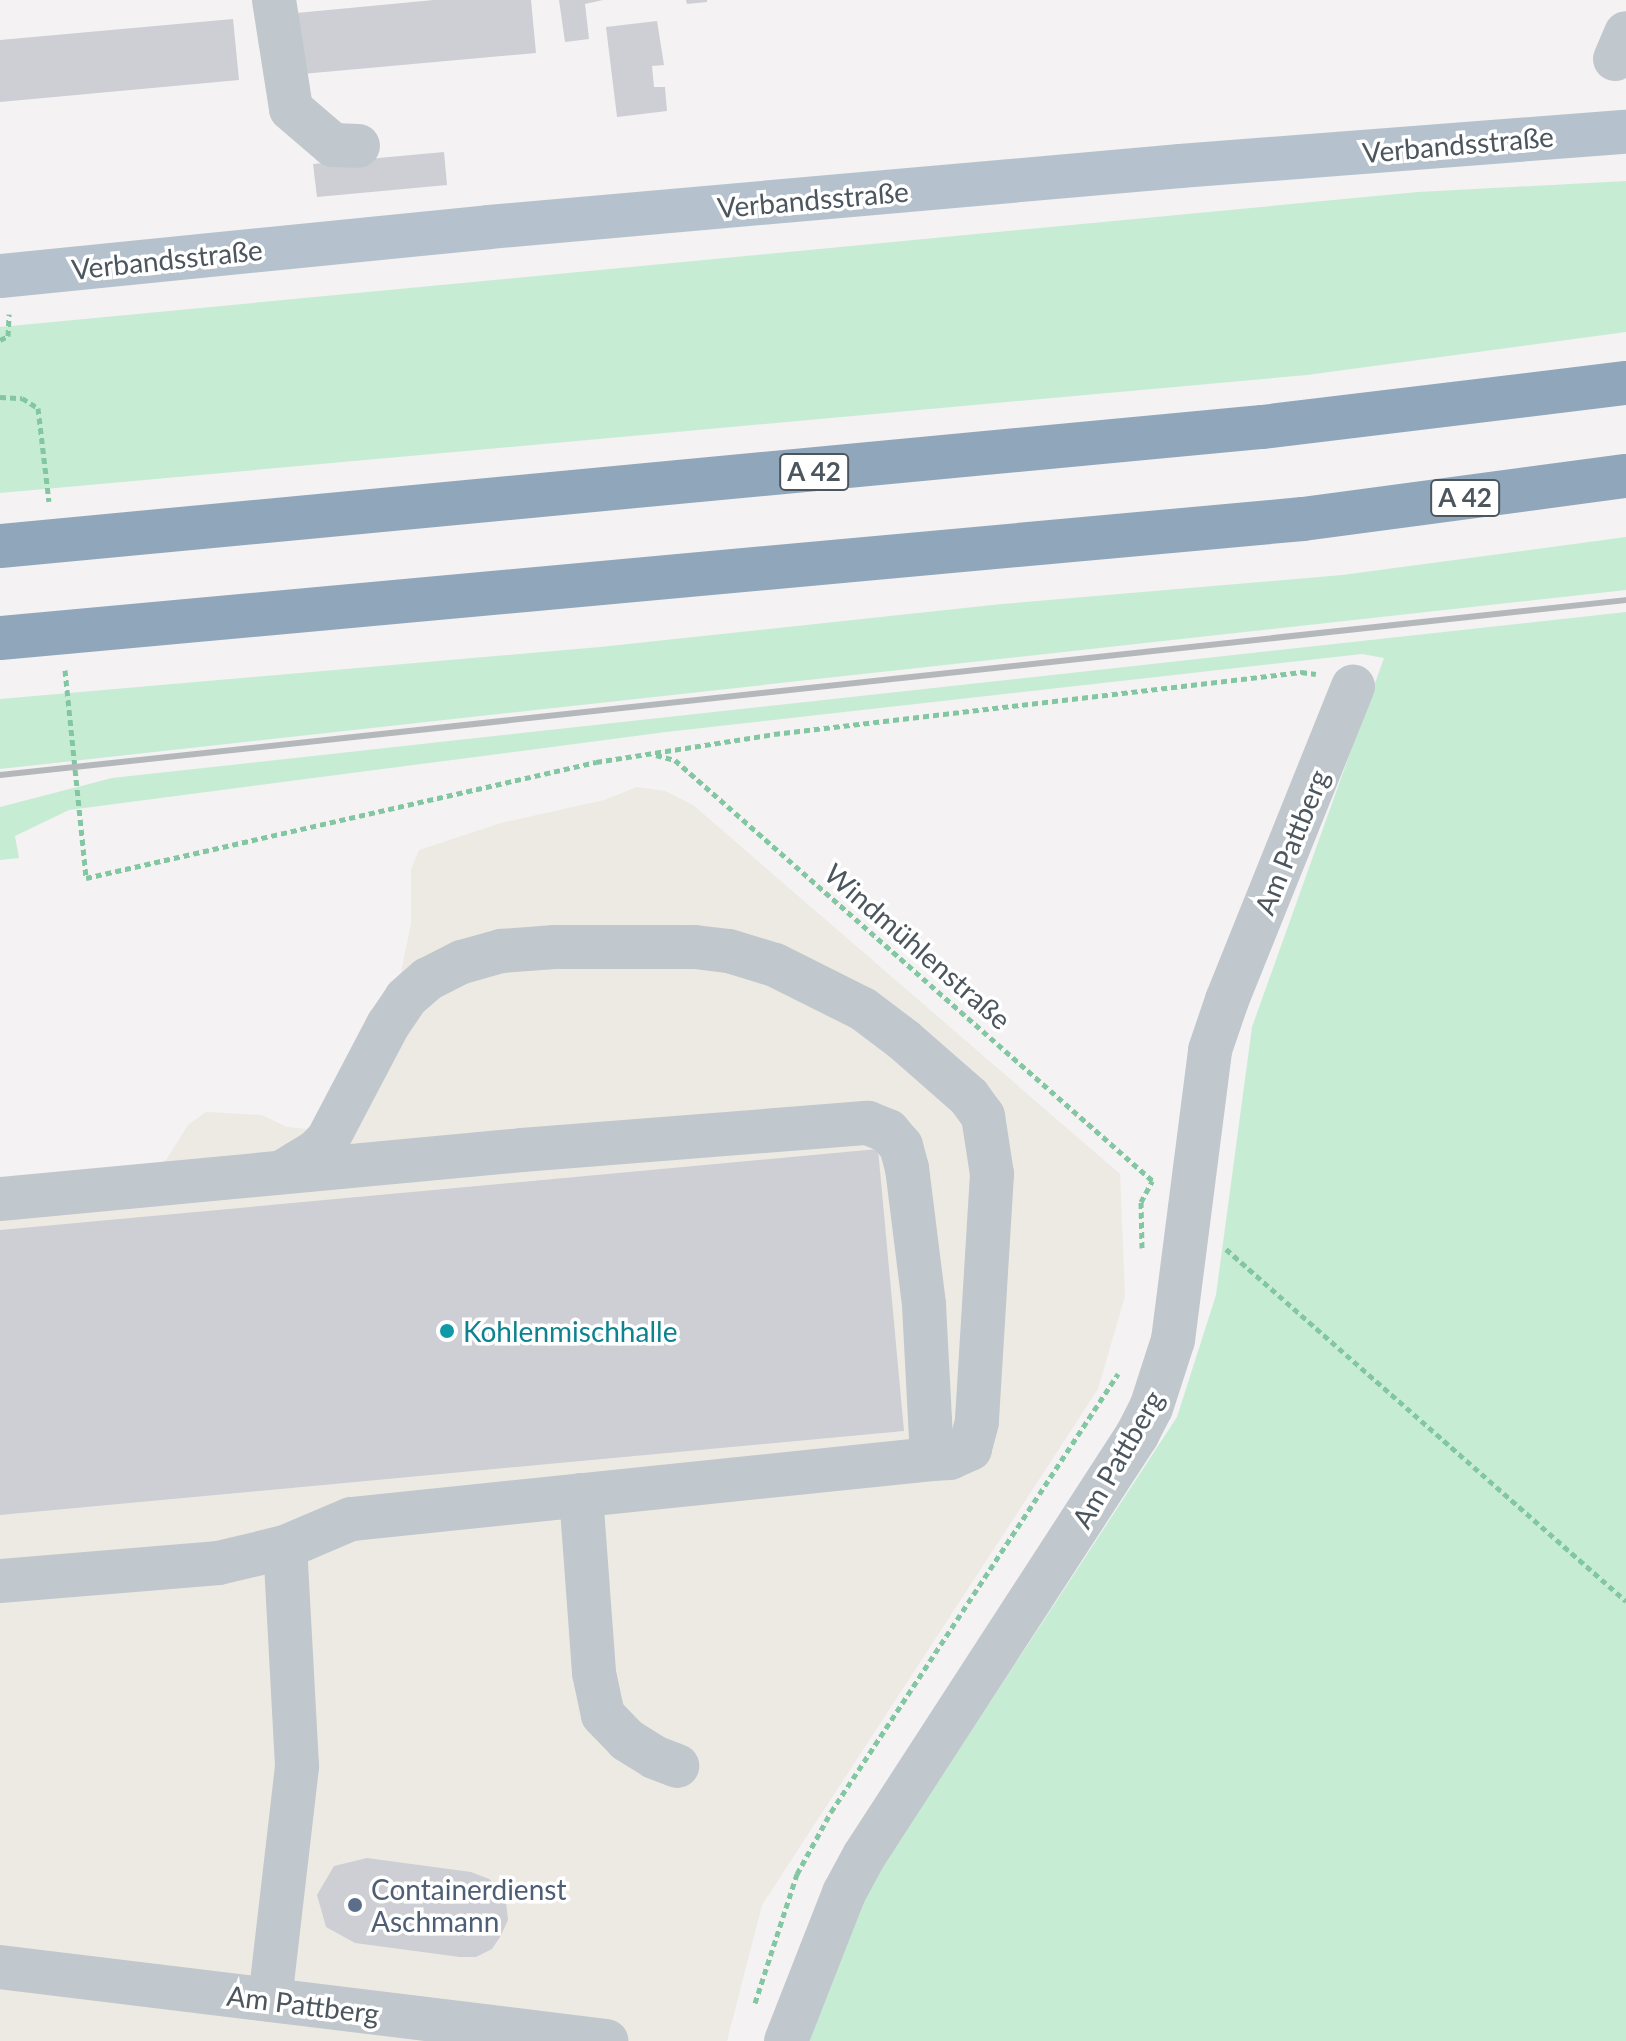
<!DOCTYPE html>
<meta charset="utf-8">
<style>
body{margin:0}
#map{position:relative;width:1626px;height:2041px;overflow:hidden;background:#f4f2f3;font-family:Lato,sans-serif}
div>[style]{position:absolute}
.commercial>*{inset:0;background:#edeae3}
.green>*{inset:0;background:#c7ecd4}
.building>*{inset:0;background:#cdcfd4}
.path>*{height:5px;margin-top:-2.5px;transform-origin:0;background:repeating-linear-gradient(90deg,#82c7a2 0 6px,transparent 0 10px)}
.minor>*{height:44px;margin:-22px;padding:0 22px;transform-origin:22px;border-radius:22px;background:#c0c7cd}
.major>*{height:44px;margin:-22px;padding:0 22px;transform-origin:22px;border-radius:22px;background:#b5c2cd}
.highway>*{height:44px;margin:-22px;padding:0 22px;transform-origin:22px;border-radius:22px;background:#90a6bb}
.rail>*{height:6px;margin:-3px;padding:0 3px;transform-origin:3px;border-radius:3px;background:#b5b8bb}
.dots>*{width:22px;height:22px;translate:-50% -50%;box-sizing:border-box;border:4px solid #fff;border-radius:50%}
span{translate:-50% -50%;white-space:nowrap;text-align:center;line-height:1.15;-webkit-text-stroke:7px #fff;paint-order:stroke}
.shield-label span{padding:2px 6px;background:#fff;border:2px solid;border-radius:6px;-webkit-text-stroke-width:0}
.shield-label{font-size:26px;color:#4c565e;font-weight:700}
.street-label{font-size:28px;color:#4c565e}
.culture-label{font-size:28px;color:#0d838f}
.left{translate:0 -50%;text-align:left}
.service-label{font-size:28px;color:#4e5e75}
</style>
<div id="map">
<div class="commercial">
<div style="clip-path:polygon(637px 787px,665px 791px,693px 805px,1120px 1174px,1125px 1296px,1098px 1389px,762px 1905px,727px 2041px,0 2041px,0 1184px,150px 1170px,166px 1160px,188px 1125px,206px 1112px,262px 1115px,287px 1127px,306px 1129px,321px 1116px,381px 1003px,401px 972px,411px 924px,411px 869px,419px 850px,501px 823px,604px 800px)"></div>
</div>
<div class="green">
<div style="clip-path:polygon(1626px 181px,1626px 332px,1307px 375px,0 493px,0 327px,1418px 192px)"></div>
<div style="clip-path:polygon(1626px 537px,1626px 590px,0 769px,0 699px,600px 647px,1002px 604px,1342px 575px)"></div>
<div style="clip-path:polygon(1626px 612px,1626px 2041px,803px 2041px,867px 1890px,1177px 1417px,1216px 1295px,1252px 1027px,1384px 658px,1362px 654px,666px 732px,69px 810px,15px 836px,19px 858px,0 860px,0 807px,112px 778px)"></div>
</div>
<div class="building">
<div style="clip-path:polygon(434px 0,531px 0,536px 53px,291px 75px,286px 14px)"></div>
<div style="clip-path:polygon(559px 0,603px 0,585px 4px,589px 39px,565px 42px)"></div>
<div style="clip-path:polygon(686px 0,707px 0,707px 2px,687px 4px)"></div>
<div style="clip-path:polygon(233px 19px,239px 80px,0 102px,0 40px)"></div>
<div style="clip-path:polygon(657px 21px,664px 65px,652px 66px,654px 87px,665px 87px,667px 111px,617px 117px,606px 27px)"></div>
<div style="clip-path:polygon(444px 152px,447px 185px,317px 197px,313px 164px)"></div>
<div style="clip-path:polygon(878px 1149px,904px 1431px,0 1515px,0 1230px)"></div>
<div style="clip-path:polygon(367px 1858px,471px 1872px,489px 1879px,499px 1887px,506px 1902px,508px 1920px,500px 1937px,492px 1949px,476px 1957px,460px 1957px,355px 1943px,326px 1927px,317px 1895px,334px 1866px)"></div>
</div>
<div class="path">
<div style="left:0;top:340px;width:9px;rotate:-27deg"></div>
<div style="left:8px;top:336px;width:22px;rotate:-87deg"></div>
<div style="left:0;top:397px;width:22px;rotate:3deg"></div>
<div style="left:22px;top:398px;width:19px;rotate:32deg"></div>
<div style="left:38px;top:408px;width:94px;rotate:83.3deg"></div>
<div style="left:65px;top:670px;width:209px;rotate:84.2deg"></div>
<div style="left:86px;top:878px;width:523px;rotate:-12.81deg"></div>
<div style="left:596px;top:762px;width:180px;rotate:-8.9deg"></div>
<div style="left:774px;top:734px;width:531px;rotate:-6.71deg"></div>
<div style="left:1301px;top:672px;width:15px;rotate:8deg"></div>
<div style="left:656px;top:755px;width:20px;rotate:15deg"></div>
<div style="left:675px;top:760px;width:638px;rotate:41.38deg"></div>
<div style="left:1142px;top:1248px;width:46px;rotate:-91.2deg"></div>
<div style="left:1141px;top:1202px;width:24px;rotate:-62deg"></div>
<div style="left:1226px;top:1249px;width:533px;rotate:41.35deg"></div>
<div style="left:755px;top:2003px;width:136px;rotate:-72deg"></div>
<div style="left:797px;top:1874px;width:71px;rotate:-61.3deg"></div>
<div style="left:831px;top:1812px;width:524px;rotate:-56.77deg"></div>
</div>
<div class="minor">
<div style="left:274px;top:0;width:110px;rotate:81.1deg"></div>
<div style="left:291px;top:109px;width:55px;rotate:40.6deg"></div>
<div style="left:333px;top:145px;width:25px;rotate:2deg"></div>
<div style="left:1615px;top:59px;width:28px;rotate:-67deg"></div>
<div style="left:282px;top:1172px;width:37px;rotate:-31deg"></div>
<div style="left:314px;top:1153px;width:18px;rotate:-43deg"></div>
<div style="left:327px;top:1141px;width:131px;rotate:-62.3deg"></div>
<div style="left:388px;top:1025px;width:32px;rotate:-56deg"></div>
<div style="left:406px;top:998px;width:29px;rotate:-41deg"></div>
<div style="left:428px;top:979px;width:38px;rotate:-27deg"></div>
<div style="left:462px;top:962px;width:41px;rotate:-15.8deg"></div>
<div style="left:501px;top:951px;width:54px;rotate:-4.2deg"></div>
<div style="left:555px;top:947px;width:140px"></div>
<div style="left:695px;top:947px;width:34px;rotate:7deg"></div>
<div style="left:729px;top:951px;width:48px;rotate:16.9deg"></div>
<div style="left:775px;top:965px;width:98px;rotate:26.6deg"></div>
<div style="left:863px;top:1009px;width:51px;rotate:37.1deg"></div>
<div style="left:904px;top:1040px;width:86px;rotate:41.2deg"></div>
<div style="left:969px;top:1097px;width:24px;rotate:54deg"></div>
<div style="left:983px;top:1116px;width:59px;rotate:81.2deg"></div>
<div style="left:992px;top:1174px;width:248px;rotate:93.5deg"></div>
<div style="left:977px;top:1422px;width:28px;rotate:105deg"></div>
<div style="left:970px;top:1449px;width:22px;rotate:156deg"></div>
<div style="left:950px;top:1458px;width:18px;rotate:177deg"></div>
<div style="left:0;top:1199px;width:524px;rotate:-5.36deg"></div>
<div style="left:522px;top:1150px;width:347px;rotate:-4.5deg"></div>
<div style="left:868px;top:1123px;width:22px;rotate:22deg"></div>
<div style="left:888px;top:1131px;width:20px;rotate:49deg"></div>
<div style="left:901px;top:1146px;width:23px;rotate:75deg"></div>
<div style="left:907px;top:1168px;width:138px;rotate:82.9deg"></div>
<div style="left:924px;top:1305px;width:154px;rotate:87deg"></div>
<div style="left:932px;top:1459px;width:584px;rotate:174.1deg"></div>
<div style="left:351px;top:1519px;width:72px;rotate:157deg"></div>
<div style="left:285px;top:1547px;width:68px;rotate:166.4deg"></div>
<div style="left:219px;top:1563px;width:220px;rotate:175.3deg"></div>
<div style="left:581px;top:1495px;width:178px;rotate:85.8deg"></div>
<div style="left:594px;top:1673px;width:43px;rotate:77.9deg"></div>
<div style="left:603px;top:1715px;width:35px;rotate:46deg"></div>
<div style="left:627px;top:1740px;width:32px;rotate:32deg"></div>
<div style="left:654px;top:1757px;width:25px;rotate:21deg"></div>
<div style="left:0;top:1967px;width:611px;rotate:6.96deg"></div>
<div style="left:270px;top:2000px;width:236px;rotate:-83.4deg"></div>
<div style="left:297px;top:1766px;width:219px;rotate:-93.1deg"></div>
<div style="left:786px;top:2041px;width:159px;rotate:-68.6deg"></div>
<div style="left:844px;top:1893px;width:42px;rotate:-61.6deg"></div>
<div style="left:864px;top:1856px;width:502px;rotate:-57.04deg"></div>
<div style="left:1137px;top:1435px;width:30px;rotate:-63deg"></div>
<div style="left:1151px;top:1408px;width:71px;rotate:-72.1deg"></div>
<div style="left:1173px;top:1340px;width:292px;rotate:-82.7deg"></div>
<div style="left:1210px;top:1050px;width:53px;rotate:-71.2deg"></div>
<div style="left:1227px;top:1000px;width:338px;rotate:-68.1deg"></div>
</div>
<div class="major">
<div style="left:0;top:276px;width:491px;rotate:-5.7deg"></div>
<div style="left:489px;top:227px;width:694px;rotate:-5.04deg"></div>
<div style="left:1180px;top:166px;width:447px;rotate:-4.4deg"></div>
</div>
<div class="highway">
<div style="left:0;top:546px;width:1268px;rotate:-5.39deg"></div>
<div style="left:1262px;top:427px;width:367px;rotate:-6.9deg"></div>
<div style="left:0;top:638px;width:1308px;rotate:-5.22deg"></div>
<div style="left:1303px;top:519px;width:326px;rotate:-7.6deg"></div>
</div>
<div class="rail">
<div style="left:0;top:775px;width:1635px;rotate:-6.14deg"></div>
</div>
<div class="dots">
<div style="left:447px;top:1331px;background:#0f9aa8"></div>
<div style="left:355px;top:1905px;background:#5c6f8a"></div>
</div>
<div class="shield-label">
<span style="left:814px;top:472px">A 42</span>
<span style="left:1465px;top:498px">A 42</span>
</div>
<div class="street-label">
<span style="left:1458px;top:144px;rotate:-5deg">Verbandsstraße</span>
<span style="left:813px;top:199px;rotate:-5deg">Verbandsstraße</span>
<span style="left:167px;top:259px;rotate:-6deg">Verbandsstraße</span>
<span style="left:1291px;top:842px;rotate:-68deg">Am Pattberg</span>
<span style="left:918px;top:946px;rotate:41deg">Windmühlenstraße</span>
<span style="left:1117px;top:1459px;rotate:-60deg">Am Pattberg</span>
<span style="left:303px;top:2004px;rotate:7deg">Am Pattberg</span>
</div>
<div class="culture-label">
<span class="left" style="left:463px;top:1331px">Kohlenmischhalle</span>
</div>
<div class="service-label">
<span class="left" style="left:371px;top:1905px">Containerdienst<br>Aschmann</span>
</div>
</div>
